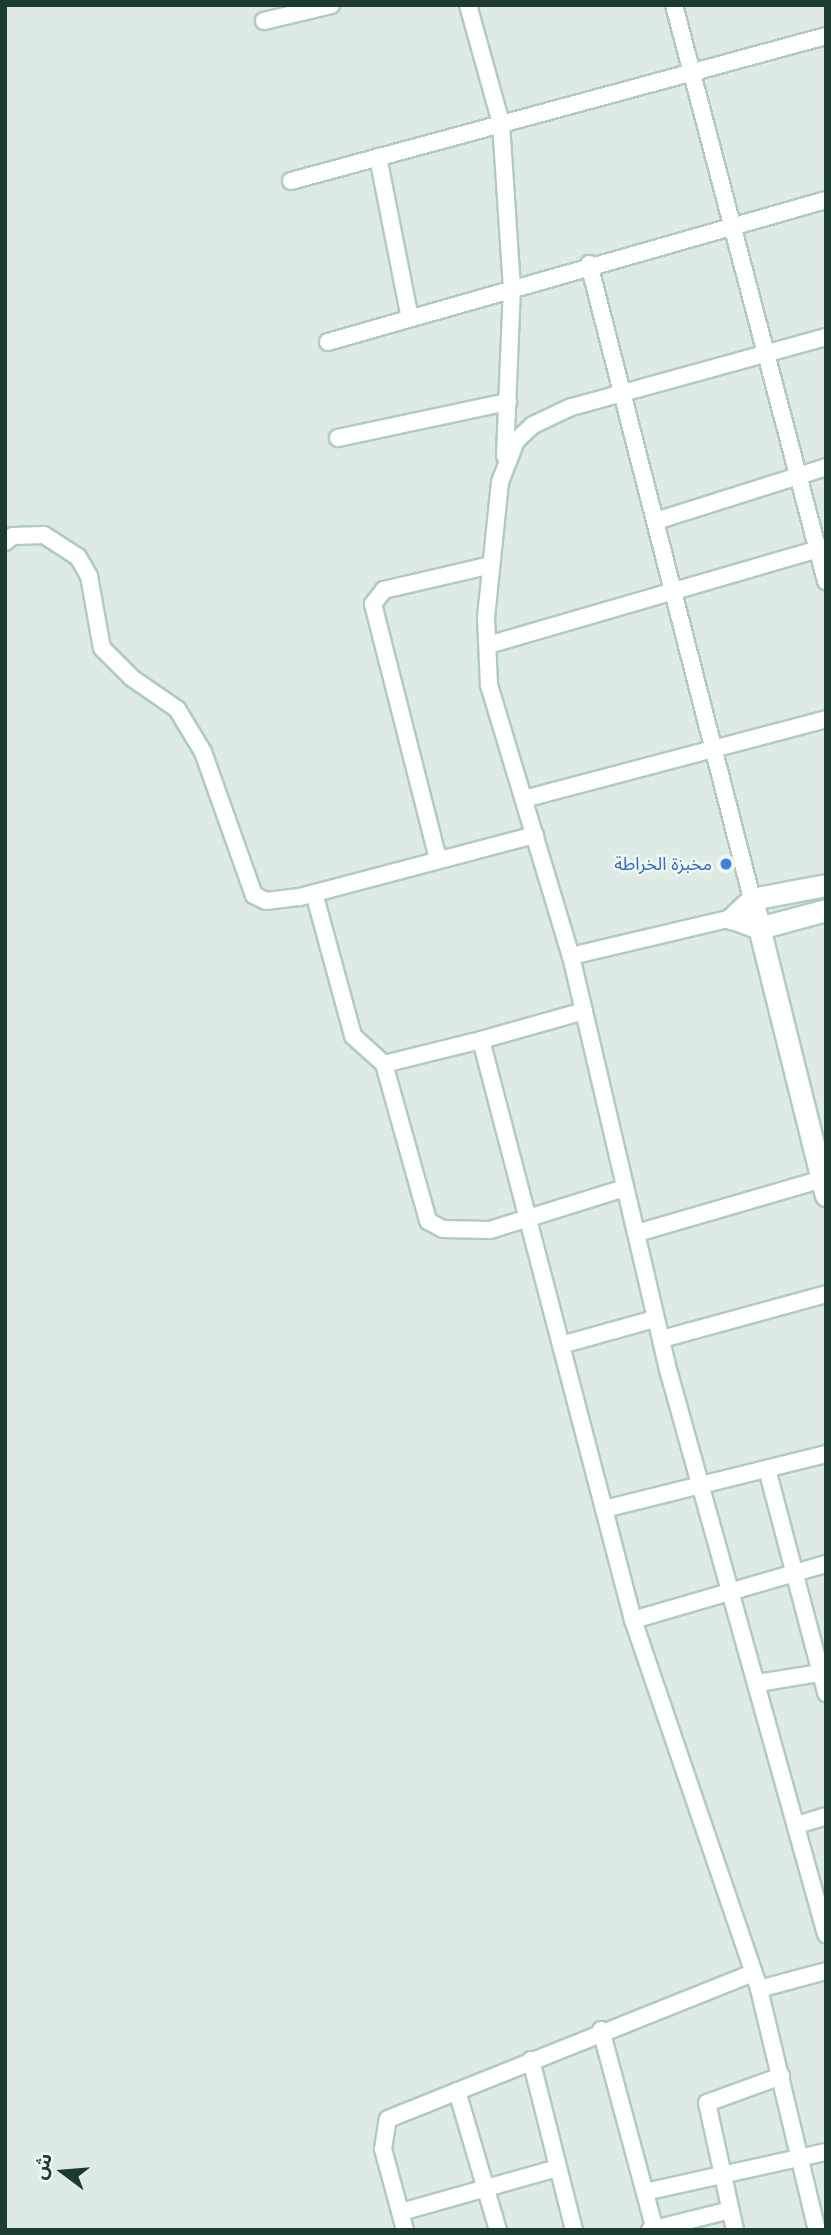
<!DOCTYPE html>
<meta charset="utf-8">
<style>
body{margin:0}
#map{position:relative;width:831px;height:2235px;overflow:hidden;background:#ddebe4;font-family:"Nunito Sans","Noto Sans Arabic",sans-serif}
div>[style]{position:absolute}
.roads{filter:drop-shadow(2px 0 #afccbf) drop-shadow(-2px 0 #afccbf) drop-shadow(0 2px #afccbf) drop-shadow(0 -2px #afccbf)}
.street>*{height:16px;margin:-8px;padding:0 8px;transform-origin:8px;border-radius:8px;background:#fff}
.secondary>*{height:21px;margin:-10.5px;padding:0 10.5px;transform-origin:10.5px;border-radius:10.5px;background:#fff}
.dots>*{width:19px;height:19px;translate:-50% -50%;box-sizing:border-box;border:4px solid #eef7f2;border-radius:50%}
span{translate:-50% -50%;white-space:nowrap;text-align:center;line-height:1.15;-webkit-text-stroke:5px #eef7f2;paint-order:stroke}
.shop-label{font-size:18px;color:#366cbe}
.right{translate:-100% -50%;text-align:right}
.frame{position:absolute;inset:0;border:7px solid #1d3c31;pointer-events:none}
.north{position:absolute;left:28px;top:2137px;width:70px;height:70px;-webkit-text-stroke:5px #eef7f2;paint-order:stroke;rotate:286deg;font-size:19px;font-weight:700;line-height:28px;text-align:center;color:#1d3c31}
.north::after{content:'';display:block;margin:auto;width:24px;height:32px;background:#1d3c31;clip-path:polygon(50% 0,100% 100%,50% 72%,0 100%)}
</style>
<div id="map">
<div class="roads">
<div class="street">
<div style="left:468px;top:5px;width:123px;rotate:74.4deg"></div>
<div style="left:501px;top:123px;width:165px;rotate:86.2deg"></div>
<div style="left:512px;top:288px;width:168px;rotate:92.4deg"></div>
<div style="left:674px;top:5px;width:596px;rotate:75.22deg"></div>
<div style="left:264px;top:21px;width:69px;rotate:-13.4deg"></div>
<div style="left:378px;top:157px;width:164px;rotate:78.8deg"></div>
<div style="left:291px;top:181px;width:554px;rotate:-15.16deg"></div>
<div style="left:589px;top:264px;width:656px;rotate:75.6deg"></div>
<div style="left:826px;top:337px;width:264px;rotate:164.6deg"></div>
<div style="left:571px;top:407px;width:42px;rotate:154.7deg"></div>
<div style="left:533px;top:425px;width:23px;rotate:137deg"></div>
<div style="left:516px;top:441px;width:44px;rotate:111.3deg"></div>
<div style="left:500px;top:482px;width:136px;rotate:95.9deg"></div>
<div style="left:486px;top:617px;width:68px;rotate:87.5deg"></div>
<div style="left:489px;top:685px;width:283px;rotate:73.2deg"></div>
<div style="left:571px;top:956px;width:428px;rotate:76.8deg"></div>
<div style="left:669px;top:1373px;width:583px;rotate:74.37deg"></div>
<div style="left:328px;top:342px;width:518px;rotate:-15.92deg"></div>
<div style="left:338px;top:438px;width:174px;rotate:-12deg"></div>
<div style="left:656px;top:521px;width:178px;rotate:-17.6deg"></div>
<div style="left:5px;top:542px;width:10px;rotate:-37deg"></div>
<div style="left:13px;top:536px;width:31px;rotate:-2deg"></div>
<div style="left:44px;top:535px;width:40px;rotate:32.9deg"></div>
<div style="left:78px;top:557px;width:22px;rotate:60deg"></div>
<div style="left:89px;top:576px;width:73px;rotate:79.8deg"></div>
<div style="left:102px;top:648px;width:42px;rotate:45deg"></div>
<div style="left:132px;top:678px;width:55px;rotate:34.6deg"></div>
<div style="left:177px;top:709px;width:50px;rotate:58.8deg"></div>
<div style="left:203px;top:752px;width:152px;rotate:70.4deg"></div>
<div style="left:254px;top:895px;width:13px;rotate:27deg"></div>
<div style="left:266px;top:901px;width:34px;rotate:-7deg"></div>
<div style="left:300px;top:897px;width:243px;rotate:-14.8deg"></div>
<div style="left:488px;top:645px;width:352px;rotate:-16.2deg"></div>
<div style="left:524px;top:799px;width:312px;rotate:-14.8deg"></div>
<div style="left:438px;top:859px;width:263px;rotate:-104.3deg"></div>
<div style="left:373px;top:604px;width:18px;rotate:-52deg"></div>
<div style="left:384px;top:590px;width:106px;rotate:-13.1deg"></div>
<div style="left:314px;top:893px;width:148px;rotate:74.7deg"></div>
<div style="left:353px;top:1036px;width:42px;rotate:42.1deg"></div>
<div style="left:571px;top:956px;width:165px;rotate:-13.3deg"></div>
<div style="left:584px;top:1011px;width:107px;rotate:164.3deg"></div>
<div style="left:481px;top:1040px;width:600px;rotate:75.31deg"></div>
<div style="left:633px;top:1620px;width:390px;rotate:71.1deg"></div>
<div style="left:759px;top:1989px;width:248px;rotate:76.5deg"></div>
<div style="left:481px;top:1040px;width:100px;rotate:166.1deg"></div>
<div style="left:384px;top:1064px;width:163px;rotate:74.3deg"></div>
<div style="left:428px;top:1221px;width:17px;rotate:28deg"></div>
<div style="left:443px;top:1229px;width:47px;rotate:1.2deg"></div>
<div style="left:490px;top:1230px;width:138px;rotate:-17.3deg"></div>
<div style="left:637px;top:1233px;width:197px;rotate:-16.2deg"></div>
<div style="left:662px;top:1339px;width:170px;rotate:-15.3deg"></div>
<div style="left:561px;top:1345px;width:98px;rotate:-15.5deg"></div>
<div style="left:767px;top:1469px;width:232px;rotate:75.2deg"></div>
<div style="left:604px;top:1509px;width:229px;rotate:-13.9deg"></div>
<div style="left:633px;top:1620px;width:201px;rotate:-16.2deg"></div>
<div style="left:758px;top:1683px;width:69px;rotate:-9.2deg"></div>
<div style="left:797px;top:1825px;width:30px;rotate:-17deg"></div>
<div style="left:759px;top:1989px;width:69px;rotate:-15deg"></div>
<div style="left:601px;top:2030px;width:207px;rotate:74.9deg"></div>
<div style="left:531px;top:2060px;width:175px;rotate:75.8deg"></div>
<div style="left:457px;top:2091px;width:145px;rotate:73.6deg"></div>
<div style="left:645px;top:2192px;width:185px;rotate:-12.5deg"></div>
<div style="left:401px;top:2212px;width:163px;rotate:-15.7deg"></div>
<div style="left:405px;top:2230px;width:84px;rotate:-105.2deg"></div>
<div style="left:383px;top:2149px;width:30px;rotate:-81deg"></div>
<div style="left:388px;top:2119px;width:393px;rotate:-21.8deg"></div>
<div style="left:650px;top:2230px;width:82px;rotate:-14deg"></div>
<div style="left:735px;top:2230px;width:130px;rotate:-102.4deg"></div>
<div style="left:707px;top:2103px;width:79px;rotate:-20deg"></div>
</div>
<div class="secondary">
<div style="left:826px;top:885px;width:75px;rotate:169.3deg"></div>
<div style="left:752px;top:899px;width:28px;rotate:136deg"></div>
<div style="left:732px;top:918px;width:29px;rotate:20deg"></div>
<div style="left:759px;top:928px;width:69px;rotate:-15deg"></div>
<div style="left:752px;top:899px;width:305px;rotate:76deg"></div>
</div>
</div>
<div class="dots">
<div style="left:726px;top:864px;background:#3f7fe0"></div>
</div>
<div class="shop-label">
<span class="right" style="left:712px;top:864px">مخبزة الخراطة</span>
</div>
<div class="frame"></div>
<div class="north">ش</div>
</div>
